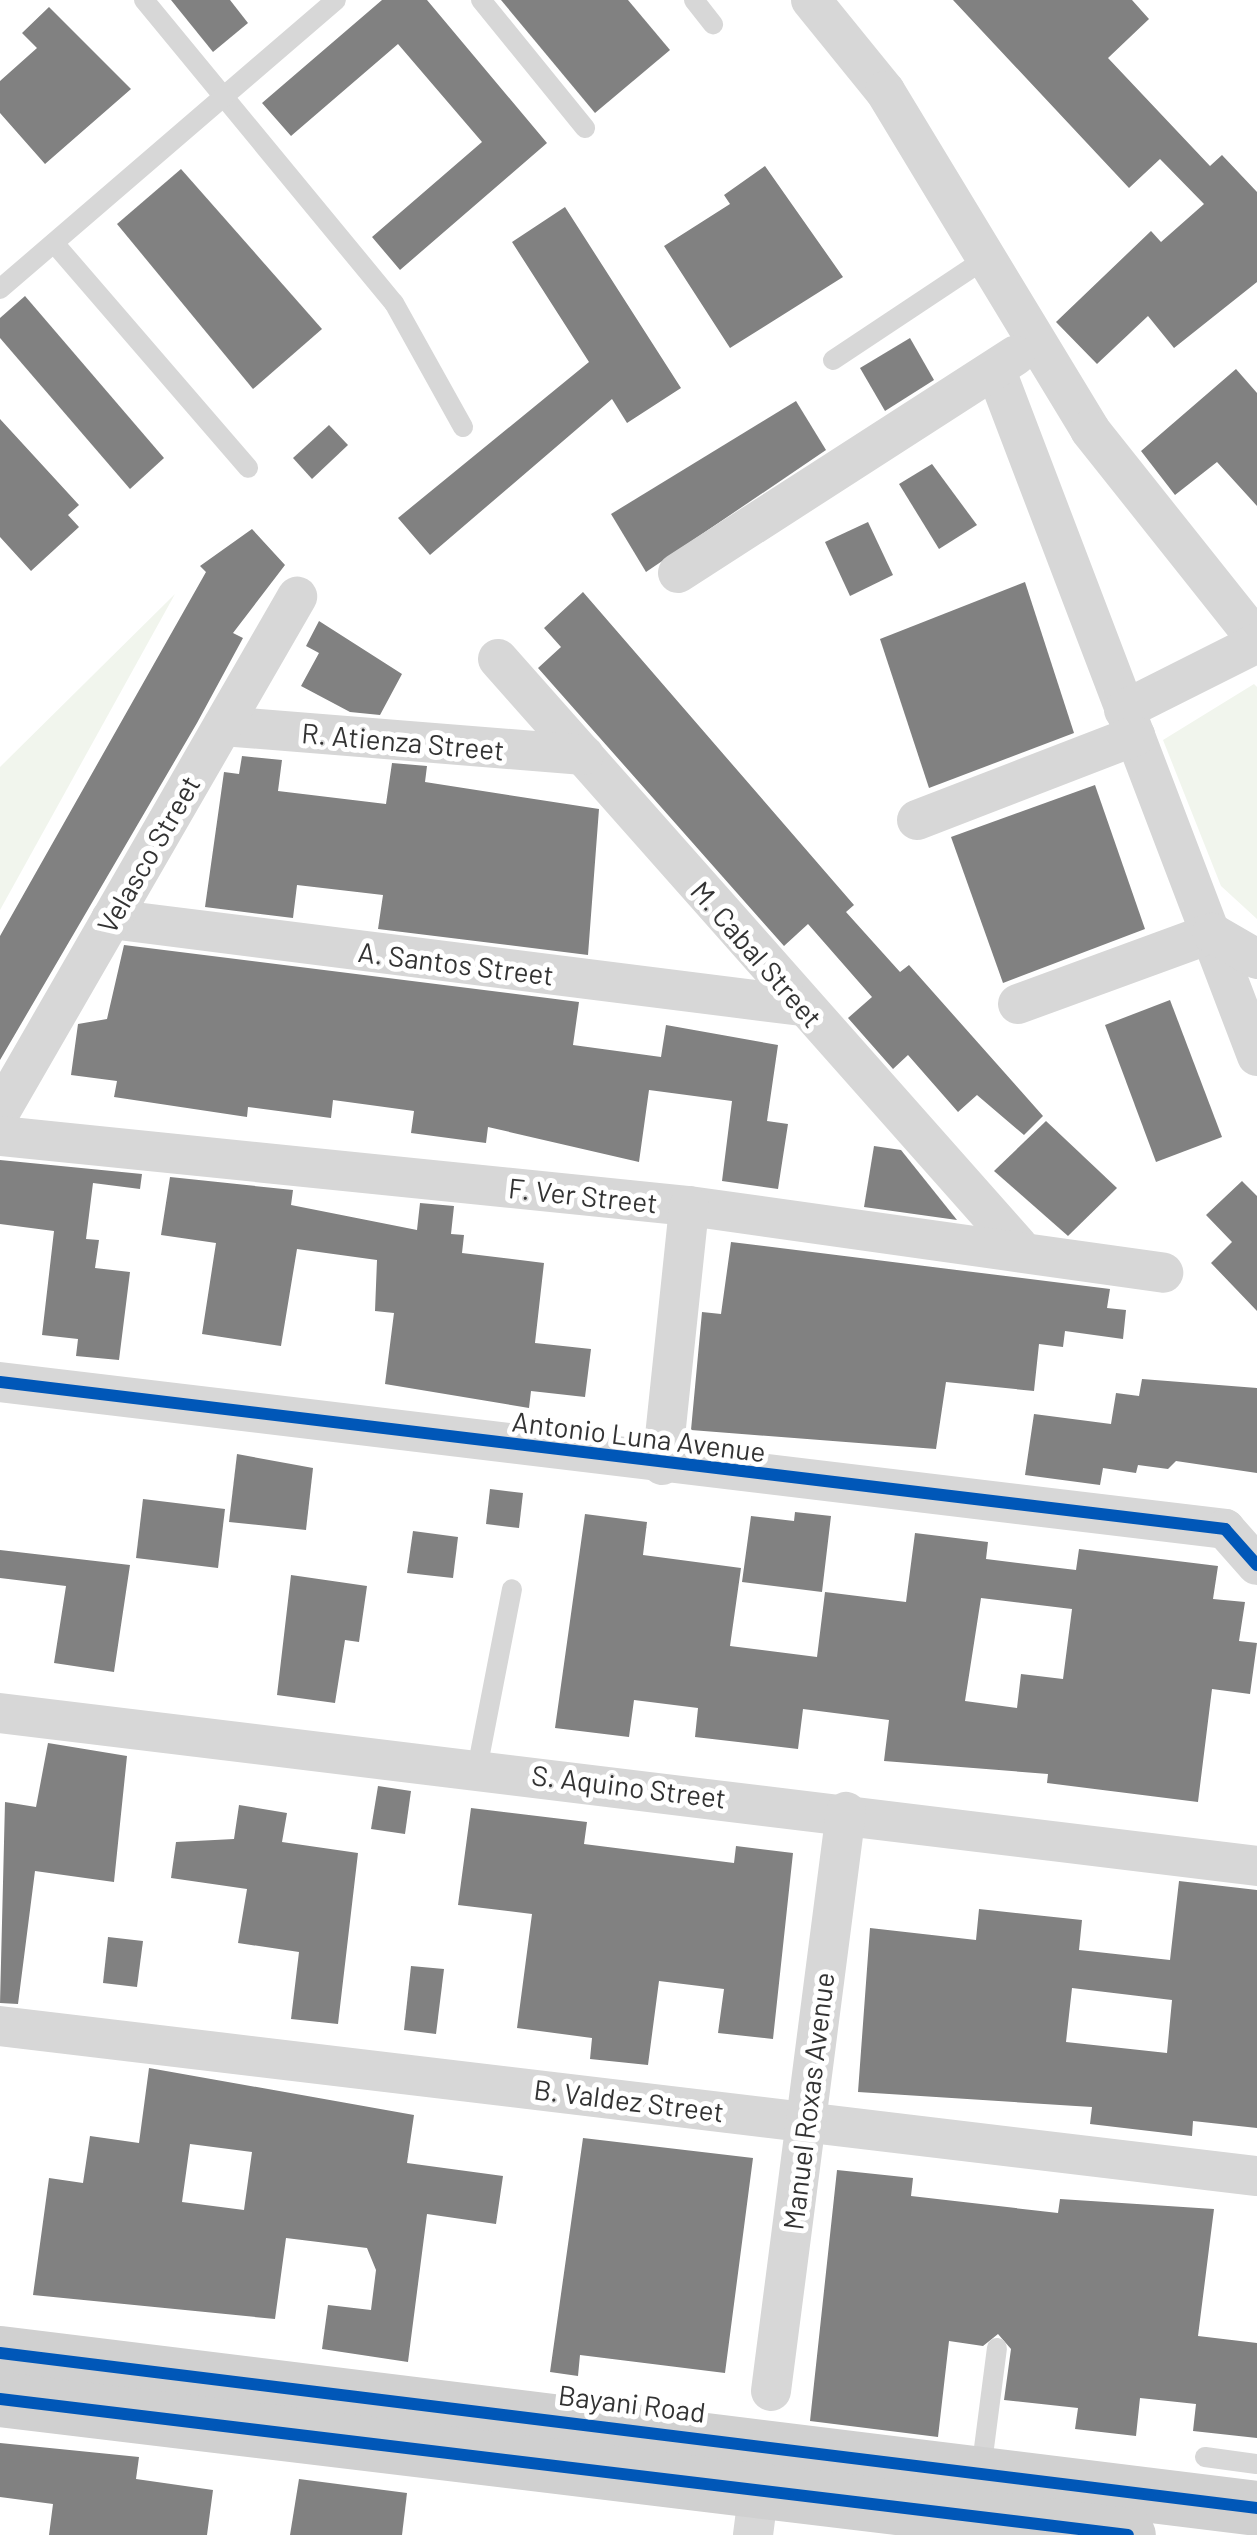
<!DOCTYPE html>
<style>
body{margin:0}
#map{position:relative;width:1257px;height:2535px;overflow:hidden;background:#fff;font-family:Barlow,sans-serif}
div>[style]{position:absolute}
.green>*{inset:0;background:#f1f5ed}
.building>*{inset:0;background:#818181}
.service>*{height:20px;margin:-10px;padding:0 10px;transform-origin:10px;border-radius:10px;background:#d7d7d7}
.minor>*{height:40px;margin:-20px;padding:0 20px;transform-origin:20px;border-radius:20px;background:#d7d7d7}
.secondary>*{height:55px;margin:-27.5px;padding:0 27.5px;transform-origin:27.5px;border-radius:27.5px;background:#d0d0d0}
.cycleway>*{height:12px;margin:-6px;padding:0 6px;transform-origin:6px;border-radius:6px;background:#0057b8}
span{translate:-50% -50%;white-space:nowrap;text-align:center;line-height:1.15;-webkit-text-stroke:10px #fff;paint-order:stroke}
.street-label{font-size:28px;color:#333}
</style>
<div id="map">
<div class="green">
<div style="clip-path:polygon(175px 594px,0 910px,0 767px)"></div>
<div style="clip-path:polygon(1254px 684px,1257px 687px,1257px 919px,1221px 886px,1163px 740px)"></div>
</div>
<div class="building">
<div style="clip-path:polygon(171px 0,230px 0,248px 23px,213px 52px)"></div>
<div style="clip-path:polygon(382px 0,427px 0,547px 143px,400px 270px,372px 237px,482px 142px,398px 44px,291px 136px,262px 103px)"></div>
<div style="clip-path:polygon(501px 0,628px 0,670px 50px,595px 113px)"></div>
<div style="clip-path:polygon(953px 0,1132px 0,1149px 19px,1108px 58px,1210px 166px,1222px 155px,1257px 192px,1257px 282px,1174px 348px,1148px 316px,1097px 364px,1056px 322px,1151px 231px,1161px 242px,1204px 204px,1160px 159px,1129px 188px)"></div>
<div style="clip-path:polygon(49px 7px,131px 89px,45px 164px,0 113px,0 81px,37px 48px,22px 33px)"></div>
<div style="clip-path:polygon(765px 166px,843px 277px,730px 348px,664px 246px,730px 204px,724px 195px)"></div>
<div style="clip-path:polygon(181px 169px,322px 329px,253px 389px,117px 224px)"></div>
<div style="clip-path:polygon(565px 207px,681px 388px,627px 423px,612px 399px,430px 555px,398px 518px,589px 362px,512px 242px)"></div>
<div style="clip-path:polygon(25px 296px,164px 458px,130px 489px,0 338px,0 318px)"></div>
<div style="clip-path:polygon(910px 338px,934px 380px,885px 411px,860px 368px)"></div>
<div style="clip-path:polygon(1236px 369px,1257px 393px,1257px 506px,1217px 462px,1175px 495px,1141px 451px)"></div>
<div style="clip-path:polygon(796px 401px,826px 450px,646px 572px,611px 514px)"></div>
<div style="clip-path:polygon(0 419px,79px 505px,68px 515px,79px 527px,31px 571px,0 537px)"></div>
<div style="clip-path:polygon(329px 425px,348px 445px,312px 479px,293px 458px)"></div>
<div style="clip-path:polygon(932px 464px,977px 525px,939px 549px,899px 484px)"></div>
<div style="clip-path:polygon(868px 522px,893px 575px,850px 596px,825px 542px)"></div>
<div style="clip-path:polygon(252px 529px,285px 565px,233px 633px,243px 638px,197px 723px,0 1060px,0 936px,206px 572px,200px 566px)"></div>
<div style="clip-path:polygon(1025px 582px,1074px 733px,929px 788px,880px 639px)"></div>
<div style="clip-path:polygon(583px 592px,854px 905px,846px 912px,900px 972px,909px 965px,1043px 1116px,1024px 1135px,977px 1095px,958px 1112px,908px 1055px,893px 1069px,848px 1018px,872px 997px,808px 924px,784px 946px,538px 668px,561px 647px,544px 628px)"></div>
<div style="clip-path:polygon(319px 621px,402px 674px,380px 715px,350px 712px,301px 686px,319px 653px,306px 646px)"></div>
<div style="clip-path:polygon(242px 756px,282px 760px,278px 791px,386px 804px,392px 763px,427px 766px,425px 782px,599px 809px,588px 955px,378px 929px,383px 895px,297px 885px,293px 918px,205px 907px,224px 772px,239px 774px)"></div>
<div style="clip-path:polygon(1095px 785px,1145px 929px,1003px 983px,951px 837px)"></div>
<div style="clip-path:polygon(124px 945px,579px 1002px,573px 1045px,661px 1057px,666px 1025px,778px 1045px,767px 1121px,788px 1124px,778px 1189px,722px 1181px,732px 1101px,649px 1090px,639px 1162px,488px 1127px,486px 1143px,411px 1133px,414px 1111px,333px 1100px,331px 1118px,248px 1107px,247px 1117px,114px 1097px,117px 1081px,71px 1075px,78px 1024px,107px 1019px)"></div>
<div style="clip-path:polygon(1170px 1000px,1222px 1137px,1156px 1162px,1105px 1025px)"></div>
<div style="clip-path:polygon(1046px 1121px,1117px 1188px,1068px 1236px,994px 1171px)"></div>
<div style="clip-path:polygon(874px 1146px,901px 1150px,957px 1220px,864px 1207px)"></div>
<div style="clip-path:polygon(0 1160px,142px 1174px,140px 1189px,93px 1183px,86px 1239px,99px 1240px,95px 1268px,130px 1272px,119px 1360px,76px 1356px,78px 1339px,42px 1335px,54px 1231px,0 1224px)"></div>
<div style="clip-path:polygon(170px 1177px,293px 1190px,291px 1205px,417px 1230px,420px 1203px,454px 1206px,451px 1234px,464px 1235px,462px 1253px,544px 1263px,535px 1343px,591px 1349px,585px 1397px,531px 1391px,529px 1408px,385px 1384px,394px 1313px,375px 1311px,377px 1260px,297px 1249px,281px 1346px,202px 1334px,216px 1243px,161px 1235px)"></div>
<div style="clip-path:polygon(1242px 1181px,1257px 1196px,1257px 1311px,1211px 1263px,1232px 1242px,1206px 1215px)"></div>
<div style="clip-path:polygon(731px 1242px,1110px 1289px,1107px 1308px,1126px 1310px,1123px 1339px,1065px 1331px,1063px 1347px,1039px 1344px,1034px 1391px,946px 1382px,936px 1449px,691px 1430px,702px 1312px,721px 1314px)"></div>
<div style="clip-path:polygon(1142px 1379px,1257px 1388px,1257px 1473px,1176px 1461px,1168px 1469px,1138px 1465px,1136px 1473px,1103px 1468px,1100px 1485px,1025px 1475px,1034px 1414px,1111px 1424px,1116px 1393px,1139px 1396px)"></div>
<div style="clip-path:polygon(237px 1454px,313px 1468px,306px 1530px,229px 1522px)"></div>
<div style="clip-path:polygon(490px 1489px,523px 1493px,519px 1528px,486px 1524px)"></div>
<div style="clip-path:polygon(143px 1499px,225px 1509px,218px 1568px,136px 1558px)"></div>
<div style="clip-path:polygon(795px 1512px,831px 1516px,822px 1592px,742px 1582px,751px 1516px,794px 1521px)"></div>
<div style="clip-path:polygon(evenodd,585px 1514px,647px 1522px,643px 1555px,741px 1568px,730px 1646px,817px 1657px,825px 1592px,906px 1602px,915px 1533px,988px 1542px,986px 1559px,1076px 1570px,1079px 1549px,1218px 1566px,1213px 1599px,1245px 1602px,1239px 1641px,1257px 1643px,1250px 1694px,1212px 1689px,1198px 1802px,1047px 1783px,1048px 1774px,884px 1761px,889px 1720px,803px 1709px,798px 1749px,695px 1737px,698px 1708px,634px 1700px,629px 1737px,555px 1728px,585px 1514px,981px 1598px,1072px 1609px,1063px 1679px,1021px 1674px,1017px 1708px,965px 1701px,981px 1598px)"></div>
<div style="clip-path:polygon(413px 1531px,458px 1537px,453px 1578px,407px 1573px)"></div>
<div style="clip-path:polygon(0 1550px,130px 1565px,114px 1672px,54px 1663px,66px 1586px,0 1578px)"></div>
<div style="clip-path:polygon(291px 1575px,367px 1586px,359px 1642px,345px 1640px,335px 1703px,277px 1695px)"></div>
<div style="clip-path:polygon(48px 1743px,127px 1756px,114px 1882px,35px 1871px,18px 2004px,0 2003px,5px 1802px,36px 1807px)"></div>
<div style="clip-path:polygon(378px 1786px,411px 1791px,405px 1834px,371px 1829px)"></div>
<div style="clip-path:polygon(239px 1805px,287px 1813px,282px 1842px,358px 1853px,338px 2024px,291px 2019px,299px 1952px,238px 1943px,247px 1889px,171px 1878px,176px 1842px,234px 1839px)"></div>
<div style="clip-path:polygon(471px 1808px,587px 1822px,584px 1844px,734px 1863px,736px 1846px,793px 1853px,773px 2039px,718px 2033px,724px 1989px,659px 1981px,648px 2065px,590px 2059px,592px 2038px,517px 2028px,532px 1914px,458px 1905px)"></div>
<div style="clip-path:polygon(evenodd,1179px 1881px,1257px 1890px,1257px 2128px,1193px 2121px,1192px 2136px,1090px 2124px,1092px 2107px,858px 2092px,870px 1928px,976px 1940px,979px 1909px,1082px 1920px,1079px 1950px,1170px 1960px,1179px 1881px,1072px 1988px,1172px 2000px,1167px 2053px,1066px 2042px,1072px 1988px)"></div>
<div style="clip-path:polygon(108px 1937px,143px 1941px,137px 1987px,103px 1983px)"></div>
<div style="clip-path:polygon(411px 1966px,444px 1969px,436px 2034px,404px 2030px)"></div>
<div style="clip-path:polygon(evenodd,149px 2068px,414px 2115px,407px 2163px,503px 2176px,496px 2224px,427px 2214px,408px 2362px,322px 2349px,328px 2305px,371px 2310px,376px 2270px,367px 2248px,286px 2238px,275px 2319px,33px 2295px,49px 2178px,83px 2183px,90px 2136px,139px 2143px,149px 2068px,190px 2144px,252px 2152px,244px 2210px,182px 2202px,190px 2144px)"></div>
<div style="clip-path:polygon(583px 2138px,753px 2158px,725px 2373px,580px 2355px,578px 2376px,550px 2372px)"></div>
<div style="clip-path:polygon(837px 2170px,913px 2178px,911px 2196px,1058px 2213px,1060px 2199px,1214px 2209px,1198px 2336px,1257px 2343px,1257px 2438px,1193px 2431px,1196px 2404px,1140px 2398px,1136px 2436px,1075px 2429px,1078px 2408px,1004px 2400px,1011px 2349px,998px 2334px,983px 2346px,949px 2341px,938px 2437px,810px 2421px)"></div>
<div style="clip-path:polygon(0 2443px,139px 2457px,136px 2479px,213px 2490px,207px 2535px,49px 2535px,53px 2504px,0 2497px)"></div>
<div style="clip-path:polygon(299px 2479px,407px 2493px,402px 2535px,290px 2535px)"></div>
</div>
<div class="service">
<div style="left:144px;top:0;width:393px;rotate:50.5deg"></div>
<div style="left:394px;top:303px;width:142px;rotate:60.9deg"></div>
<div style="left:481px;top:0;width:165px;rotate:50.9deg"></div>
<div style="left:694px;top:0;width:31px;rotate:52deg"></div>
<div style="left:54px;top:243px;width:297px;rotate:49.2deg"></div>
<div style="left:0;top:289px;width:443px;rotate:-40.7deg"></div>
<div style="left:833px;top:360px;width:179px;rotate:-33.6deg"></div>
<div style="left:477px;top:1769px;width:183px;rotate:-79deg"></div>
<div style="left:1205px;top:2457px;width:52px;rotate:7.7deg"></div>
<div style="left:981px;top:2471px;width:124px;rotate:-82.6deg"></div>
</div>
<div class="minor">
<div style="left:811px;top:0;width:117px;rotate:50.9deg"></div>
<div style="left:885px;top:91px;width:396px;rotate:58.8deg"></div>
<div style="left:1090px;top:430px;width:268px;rotate:51.5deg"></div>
<div style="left:996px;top:371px;width:733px;rotate:69.14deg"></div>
<div style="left:678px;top:573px;width:401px;rotate:-32.8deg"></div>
<div style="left:498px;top:659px;width:784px;rotate:48.46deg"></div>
<div style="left:1124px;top:710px;width:149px;rotate:-26.7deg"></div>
<div style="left:223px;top:726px;width:362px;rotate:4.6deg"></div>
<div style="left:917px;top:820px;width:234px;rotate:-21.1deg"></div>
<div style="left:111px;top:919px;width:696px;rotate:7.18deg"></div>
<div style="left:1018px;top:1004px;width:207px;rotate:-20.1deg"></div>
<div style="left:1212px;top:933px;width:52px;rotate:30deg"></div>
<div style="left:0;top:1112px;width:595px;rotate:-60.03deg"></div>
<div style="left:0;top:1136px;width:693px;rotate:5.8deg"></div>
<div style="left:689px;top:1206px;width:479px;rotate:8deg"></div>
<div style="left:0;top:1382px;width:1234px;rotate:6.84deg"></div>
<div style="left:1225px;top:1529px;width:48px;rotate:48.4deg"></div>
<div style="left:662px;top:1465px;width:260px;rotate:-84deg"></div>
<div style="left:0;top:1713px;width:1266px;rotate:6.94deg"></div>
<div style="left:0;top:2026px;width:1266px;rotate:6.81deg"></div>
<div style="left:771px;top:2391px;width:584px;rotate:-82.62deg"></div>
<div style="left:753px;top:2535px;width:71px;rotate:-82.7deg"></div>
</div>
<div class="secondary">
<div style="left:0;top:2353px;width:1267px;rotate:7.03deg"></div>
<div style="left:0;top:2399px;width:1136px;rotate:6.87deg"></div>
</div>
<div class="cycleway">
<div style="left:0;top:1382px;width:1234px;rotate:6.84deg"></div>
<div style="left:1225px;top:1529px;width:48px;rotate:48.4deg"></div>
<div style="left:0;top:2353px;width:1267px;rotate:7.03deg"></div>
<div style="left:0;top:2399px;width:1136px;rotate:6.87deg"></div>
</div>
<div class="street-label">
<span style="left:403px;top:741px;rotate:5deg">R. Atienza Street</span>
<span style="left:148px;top:854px;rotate:-60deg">Velasco Street</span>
<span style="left:757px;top:954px;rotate:49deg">M. Cabal Street</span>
<span style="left:456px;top:963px;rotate:7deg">A. Santos Street</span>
<span style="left:583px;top:1195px;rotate:6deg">F. Ver Street</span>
<span style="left:639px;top:1436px;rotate:7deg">Antonio Luna Avenue</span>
<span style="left:629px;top:1786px;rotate:7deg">S. Aquino Street</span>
<span style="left:629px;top:2100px;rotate:7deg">B. Valdez Street</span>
<span style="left:808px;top:2101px;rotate:-83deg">Manuel Roxas Avenue</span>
<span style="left:632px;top:2403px;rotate:7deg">Bayani Road</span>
</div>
</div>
